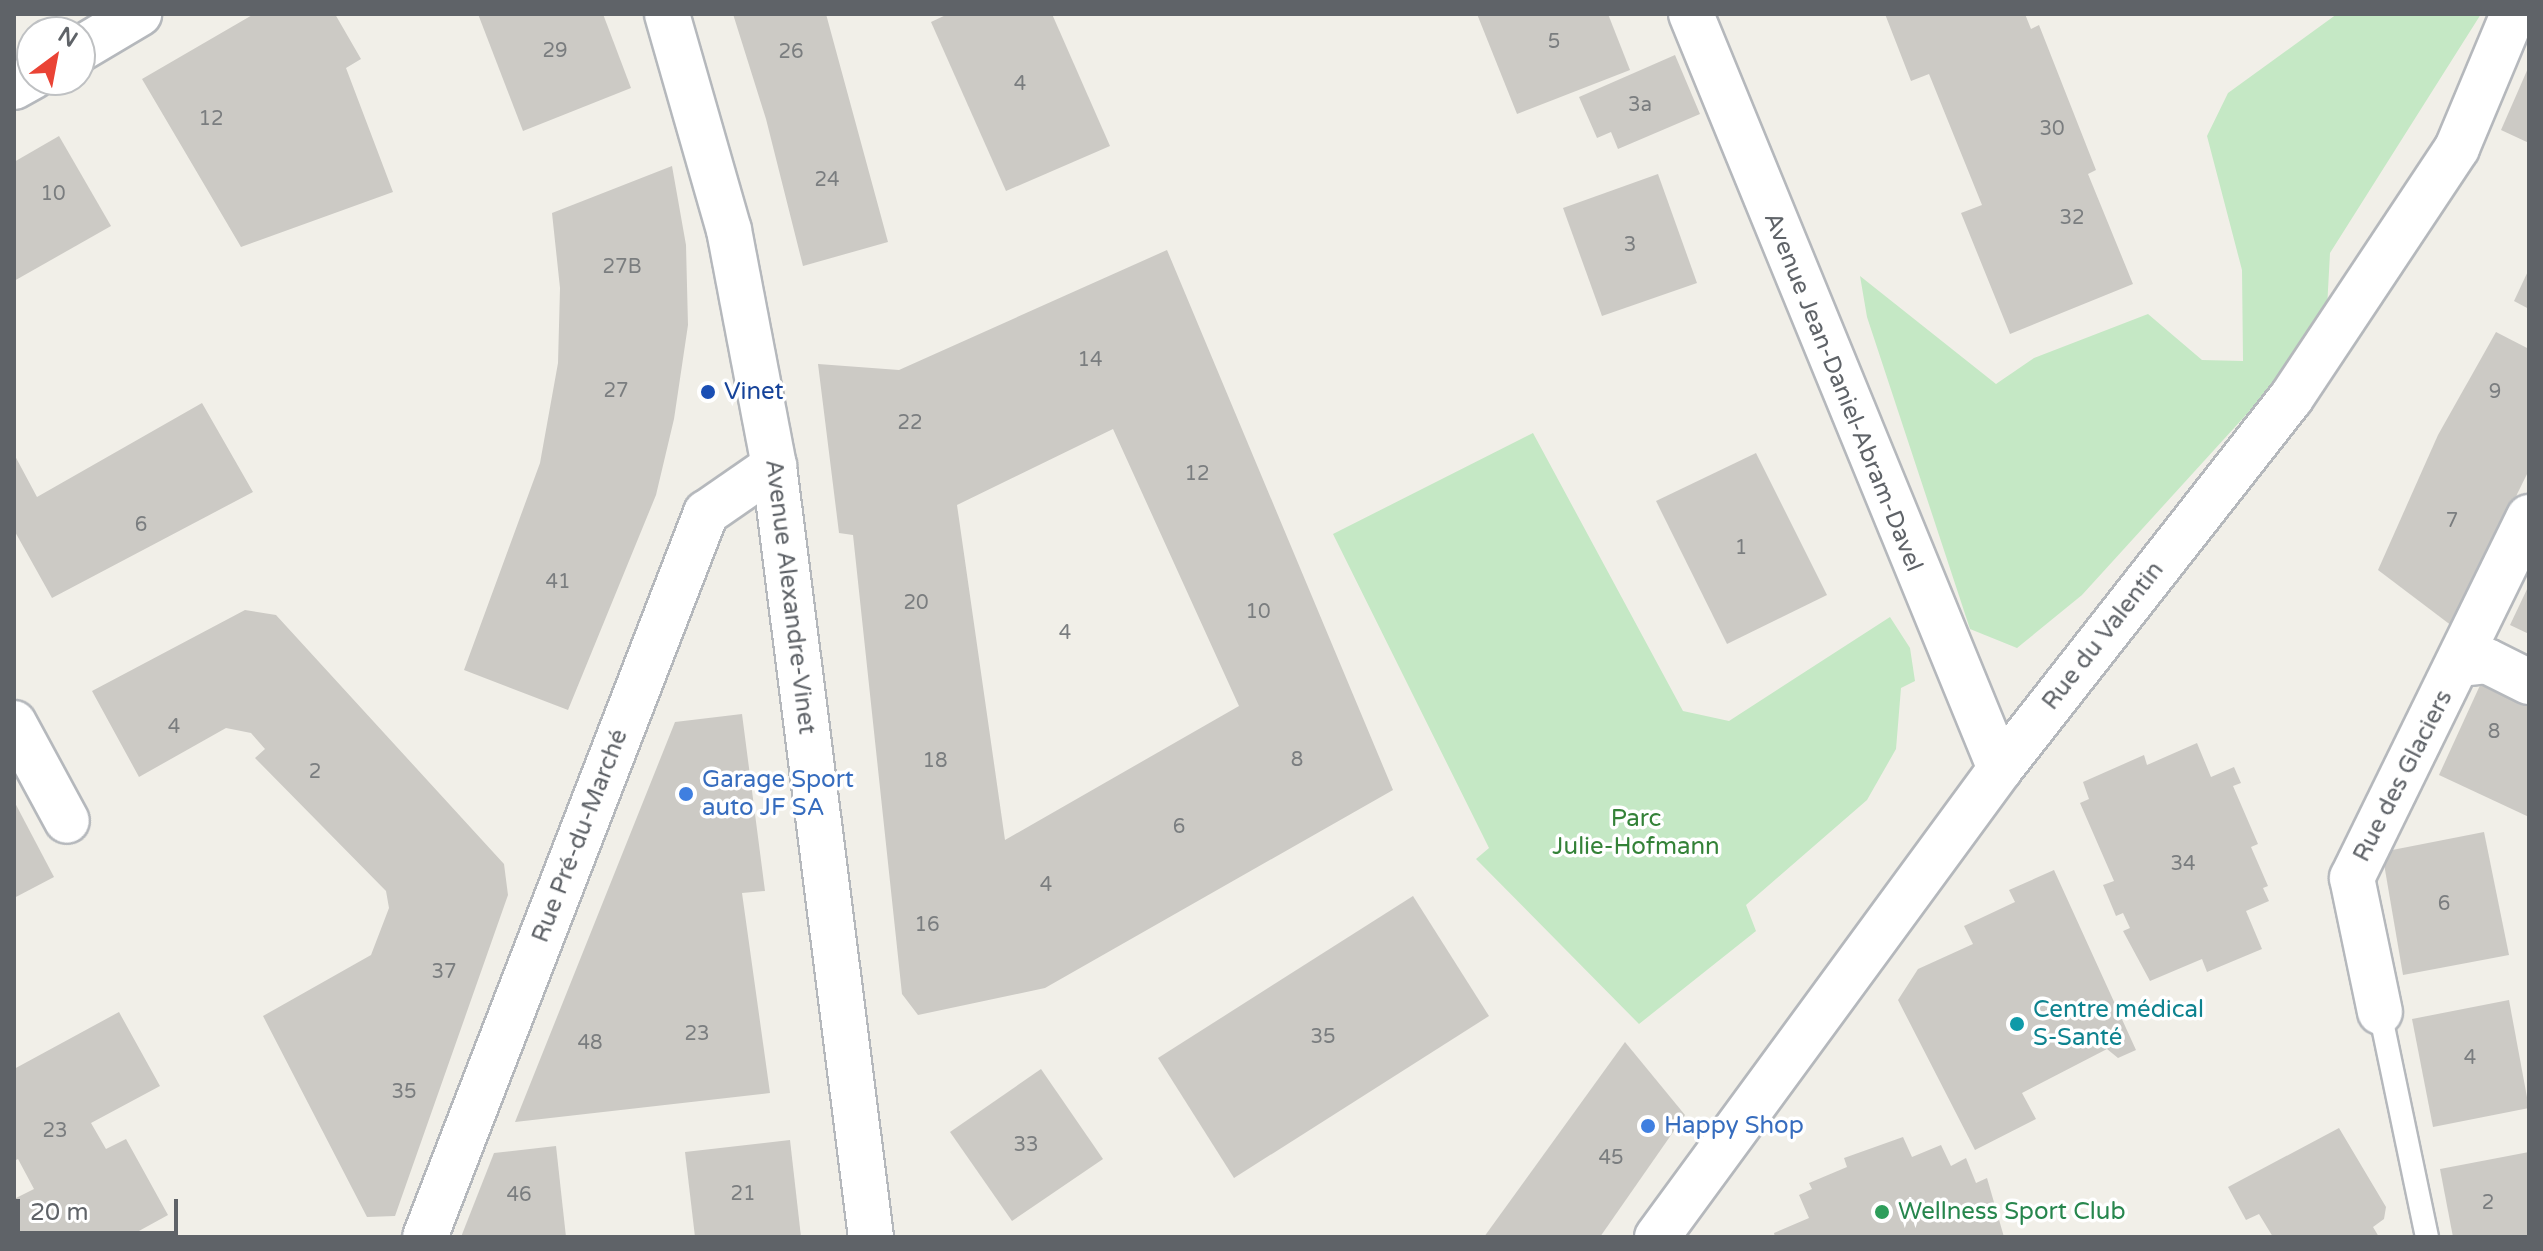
<!DOCTYPE html>
<meta charset="utf-8">
<style>
body{margin:0}
#map{position:relative;width:2543px;height:1251px;overflow:hidden;background:#f1efe8;font-family:"Varela Round",sans-serif}
div>[style]{position:absolute}
.green>*{inset:0;background:#c5e8c5}
.building>*{inset:0;background:#cccac5}
.roads{filter:drop-shadow(2px 0 #b5b8bc) drop-shadow(-2px 0 #b5b8bc) drop-shadow(0 2px #b5b8bc) drop-shadow(0 -2px #b5b8bc)}
.lane>*{height:22px;margin:-11px;padding:0 11px;transform-origin:11px;border-radius:11px;background:#fff}
.street>*{height:44px;margin:-22px;padding:0 22px;transform-origin:22px;border-radius:22px;background:#fff}
.secondary>*{height:44px;margin:-22px;padding:0 22px;transform-origin:22px;border-radius:22px;background:#fff}
.dots>*{width:22px;height:22px;translate:-50% -50%;box-sizing:border-box;border:4px solid #fff;border-radius:50%}
span{translate:-50% -50%;white-space:nowrap;text-align:center;line-height:1.15;-webkit-text-stroke:7px #fff;paint-order:stroke}
.number-label{font-size:20px;color:#7a7d7f}
.number-label span{-webkit-text-stroke-width:0}
.transit-label{font-size:24px;color:#164399}
.left{translate:0 -50%;text-align:left}
.street-label{font-size:24px;color:#5f6368}
.shop-label{font-size:24px;color:#366cbe}
.park-label{font-size:24px;color:#348238}
.culture-label{font-size:24px;color:#0d838f}
.leisure-label{font-size:24px;color:#27864d}
.frame{position:absolute;inset:0;border:16px solid #5f6368;pointer-events:none}
.north{position:absolute;left:16px;top:16px;width:80px;height:80px;box-sizing:border-box;background:#fff;border:2px solid #bfc1c3;border-radius:50%;rotate:32deg;font-size:22px;font-weight:700;line-height:32px;text-align:center;color:#5f6368}
.north::after{content:'';display:block;margin:auto;width:28px;height:36px;background:#ea4335;clip-path:polygon(50% 0,100% 100%,50% 72%,0 100%)}
.scale{position:absolute;left:16px;top:1199px;width:162px;height:36px;box-sizing:border-box;border:4px solid #5f6368;border-top:0;padding-left:10px;font-size:24px;line-height:28px;white-space:nowrap;color:#5f6368;-webkit-text-stroke:6px #fff;paint-order:stroke}
</style>
<div id="map">
<div class="green">
<div style="clip-path:polygon(2337px 14px,2481px 14px,2330px 253px,2326px 327px,2082px 595px,2017px 648px,1970px 629px,1867px 317px,1860px 276px,1996px 384px,2034px 358px,2148px 314px,2202px 360px,2243px 361px,2242px 270px,2207px 136px,2228px 93px)"></div>
<div style="clip-path:polygon(1533px 433px,1683px 711px,1729px 721px,1890px 617px,1910px 648px,1915px 681px,1901px 688px,1896px 749px,1867px 800px,1746px 905px,1756px 931px,1639px 1024px,1476px 859px,1489px 848px,1333px 534px)"></div>
</div>
<div class="building">
<div style="clip-path:polygon(254px 14px,335px 14px,361px 59px,346px 68px,393px 192px,241px 247px,142px 79px)"></div>
<div style="clip-path:polygon(478px 14px,603px 14px,631px 88px,523px 131px)"></div>
<div style="clip-path:polygon(733px 14px,826px 14px,888px 242px,803px 266px,766px 119px)"></div>
<div style="clip-path:polygon(948px 14px,1052px 14px,1110px 146px,1006px 191px,931px 22px)"></div>
<div style="clip-path:polygon(1477px 14px,1608px 14px,1630px 70px,1517px 114px)"></div>
<div style="clip-path:polygon(1885px 14px,2025px 14px,2031px 29px,2039px 25px,2096px 170px,2088px 174px,2133px 284px,2010px 334px,1961px 213px,1982px 205px,1929px 74px,1911px 81px)"></div>
<div style="clip-path:polygon(1675px 55px,1700px 114px,1618px 149px,1611px 132px,1597px 138px,1579px 97px)"></div>
<div style="clip-path:polygon(2529px 66px,2529px 143px,2501px 130px)"></div>
<div style="clip-path:polygon(59px 136px,111px 226px,14px 281px,14px 162px)"></div>
<div style="clip-path:polygon(672px 166px,686px 245px,688px 325px,674px 419px,656px 495px,568px 710px,464px 670px,540px 463px,558px 363px,560px 288px,552px 213px)"></div>
<div style="clip-path:polygon(1658px 174px,1697px 283px,1602px 316px,1563px 208px)"></div>
<div style="clip-path:polygon(evenodd,1167px 250px,1393px 790px,1045px 988px,918px 1015px,902px 994px,853px 535px,839px 533px,818px 364px,899px 370px,1167px 250px,1113px 429px,1239px 706px,1005px 840px,957px 505px,1113px 429px)"></div>
<div style="clip-path:polygon(2529px 269px,2529px 309px,2514px 301px)"></div>
<div style="clip-path:polygon(2496px 332px,2529px 349px,2529px 470px,2452px 626px,2378px 570px,2438px 435px)"></div>
<div style="clip-path:polygon(202px 403px,253px 492px,52px 598px,14px 530px,14px 454px,37px 497px)"></div>
<div style="clip-path:polygon(1756px 453px,1827px 595px,1727px 644px,1656px 501px)"></div>
<div style="clip-path:polygon(2529px 585px,2529px 634px,2510px 625px)"></div>
<div style="clip-path:polygon(245px 610px,276px 615px,504px 864px,508px 895px,395px 1216px,367px 1217px,263px 1016px,371px 955px,389px 908px,386px 891px,255px 758px,265px 749px,251px 733px,226px 728px,139px 777px,92px 691px)"></div>
<div style="clip-path:polygon(2487px 670px,2529px 690px,2529px 817px,2439px 775px)"></div>
<div style="clip-path:polygon(742px 714px,765px 891px,742px 893px,770px 1093px,515px 1122px,675px 722px)"></div>
<div style="clip-path:polygon(2197px 743px,2211px 777px,2234px 767px,2241px 783px,2233px 786px,2258px 844px,2251px 847px,2268px 886px,2263px 888px,2269px 901px,2246px 911px,2262px 949px,2207px 972px,2202px 959px,2150px 981px,2123px 931px,2130px 928px,2123px 913px,2116px 916px,2103px 885px,2114px 881px,2080px 803px,2089px 799px,2083px 782px,2144px 755px,2147px 765px)"></div>
<div style="clip-path:polygon(14px 801px,54px 877px,14px 898px)"></div>
<div style="clip-path:polygon(2484px 832px,2509px 955px,2403px 975px,2382px 852px)"></div>
<div style="clip-path:polygon(2054px 870px,2136px 1050px,2118px 1058px,2107px 1049px,2022px 1093px,2036px 1119px,1975px 1150px,1898px 1000px,1918px 969px,1973px 944px,1964px 926px,2015px 902px,2009px 890px)"></div>
<div style="clip-path:polygon(1413px 896px,1489px 1016px,1234px 1178px,1158px 1058px)"></div>
<div style="clip-path:polygon(2509px 1000px,2529px 1108px,2433px 1127px,2412px 1019px)"></div>
<div style="clip-path:polygon(119px 1012px,160px 1086px,91px 1123px,106px 1149px,126px 1139px,168px 1215px,128px 1237px,14px 1237px,14px 1199px,34px 1189px,18px 1159px,14px 1161px,14px 1069px)"></div>
<div style="clip-path:polygon(1625px 1042px,1685px 1115px,1600px 1237px,1484px 1237px)"></div>
<div style="clip-path:polygon(1041px 1069px,1103px 1159px,1012px 1221px,950px 1132px)"></div>
<div style="clip-path:polygon(2339px 1128px,2386px 1207px,2384px 1219px,2373px 1227px,2379px 1237px,2273px 1237px,2259px 1214px,2246px 1220px,2228px 1187px)"></div>
<div style="clip-path:polygon(1903px 1137px,1912px 1157px,1941px 1145px,1951px 1166px,1966px 1158px,1976px 1183px,1987px 1178px,2004px 1237px,1775px 1237px,1774px 1233px,1809px 1218px,1799px 1195px,1812px 1189px,1809px 1183px,1847px 1167px,1844px 1158px)"></div>
<div style="clip-path:polygon(790px 1140px,801px 1237px,695px 1237px,685px 1152px)"></div>
<div style="clip-path:polygon(556px 1146px,566px 1237px,461px 1237px,494px 1153px)"></div>
<div style="clip-path:polygon(2529px 1152px,2529px 1237px,2453px 1237px,2440px 1169px)"></div>
</div>
<div class="roads">
<div class="lane">
<div style="left:2380px;top:1012px;width:230px;rotate:78.2deg"></div>
</div>
<div class="street">
<div style="left:1691px;top:14px;width:816px;rotate:67.74deg"></div>
<div style="left:80px;top:49px;width:69px;rotate:-30.7deg"></div>
<div style="left:14px;top:87px;width:21px;rotate:-29deg"></div>
<div style="left:2459px;top:664px;width:28px;rotate:-6deg"></div>
<div style="left:2487px;top:661px;width:47px;rotate:26.6deg"></div>
<div style="left:14px;top:723px;width:111px;rotate:61.6deg"></div>
<div style="left:2380px;top:1012px;width:137px;rotate:-101.8deg"></div>
<div style="left:2352px;top:878px;width:402px;rotate:-63.9deg"></div>
<div style="left:425px;top:1237px;width:777px;rotate:-68.79deg"></div>
<div style="left:706px;top:513px;width:83px;rotate:-34.7deg"></div>
</div>
<div class="secondary">
<div style="left:667px;top:14px;width:225px;rotate:74deg"></div>
<div style="left:729px;top:230px;width:240px;rotate:79.2deg"></div>
<div style="left:774px;top:466px;width:777px;rotate:82.83deg"></div>
<div style="left:1657px;top:1237px;width:580px;rotate:-53.76deg"></div>
<div style="left:2000px;top:769px;width:472px;rotate:-51.9deg"></div>
<div style="left:2291px;top:398px;width:300px;rotate:-56.4deg"></div>
<div style="left:2457px;top:148px;width:145px;rotate:-67.3deg"></div>
</div>
</div>
<div class="dots">
<div style="left:708px;top:392px;background:#1a4fb4"></div>
<div style="left:686px;top:794px;background:#3f7fe0"></div>
<div style="left:2017px;top:1024px;background:#0f9aa8"></div>
<div style="left:1648px;top:1126px;background:#3f7fe0"></div>
<div style="left:1882px;top:1212px;background:#2e9e5b"></div>
</div>
<div class="number-label">
<span style="left:1554px;top:42px">5</span>
<span style="left:555px;top:51px">29</span>
<span style="left:791px;top:52px">26</span>
<span style="left:1020px;top:84px">4</span>
<span style="left:1640px;top:105px">3a</span>
<span style="left:211px;top:119px">12</span>
<span style="left:2052px;top:129px">30</span>
<span style="left:827px;top:180px">24</span>
<span style="left:53px;top:194px">10</span>
<span style="left:2072px;top:218px">32</span>
<span style="left:1630px;top:245px">3</span>
<span style="left:622px;top:267px">27B</span>
<span style="left:1090px;top:360px">14</span>
<span style="left:616px;top:391px">27</span>
<span style="left:2495px;top:392px">9</span>
<span style="left:910px;top:423px">22</span>
<span style="left:1197px;top:474px">12</span>
<span style="left:2452px;top:521px">7</span>
<span style="left:141px;top:525px">6</span>
<span style="left:1741px;top:548px">1</span>
<span style="left:558px;top:582px">41</span>
<span style="left:916px;top:603px">20</span>
<span style="left:1258px;top:612px">10</span>
<span style="left:1065px;top:633px">4</span>
<span style="left:174px;top:727px">4</span>
<span style="left:2494px;top:732px">8</span>
<span style="left:1297px;top:760px">8</span>
<span style="left:935px;top:761px">18</span>
<span style="left:315px;top:772px">2</span>
<span style="left:1179px;top:827px">6</span>
<span style="left:2183px;top:864px">34</span>
<span style="left:1046px;top:885px">4</span>
<span style="left:2444px;top:904px">6</span>
<span style="left:927px;top:925px">16</span>
<span style="left:444px;top:972px">37</span>
<span style="left:697px;top:1034px">23</span>
<span style="left:1323px;top:1037px">35</span>
<span style="left:590px;top:1043px">48</span>
<span style="left:2470px;top:1058px">4</span>
<span style="left:404px;top:1092px">35</span>
<span style="left:55px;top:1131px">23</span>
<span style="left:1026px;top:1145px">33</span>
<span style="left:1611px;top:1158px">45</span>
<span style="left:743px;top:1194px">21</span>
<span style="left:519px;top:1195px">46</span>
<span style="left:2488px;top:1203px">2</span>
</div>
<div class="transit-label">
<span class="left" style="left:724px;top:392px">Vinet</span>
</div>
<div class="street-label">
<span style="left:1843px;top:392px;rotate:68deg">Avenue Jean-Daniel-Abram-Davel</span>
<span style="left:790px;top:597px;rotate:83deg">Avenue Alexandre-Vinet</span>
<span style="left:2103px;top:636px;rotate:-52deg">Rue du Valentin</span>
<span style="left:2403px;top:776px;rotate:-63deg">Rue des Glaciers</span>
<span style="left:580px;top:836px;rotate:-69deg">Rue Pré-du-Marché</span>
</div>
<div class="shop-label">
<span class="left" style="left:702px;top:794px">Garage Sport<br>auto JF SA</span>
<span class="left" style="left:1664px;top:1126px">Happy Shop</span>
</div>
<div class="park-label">
<span style="left:1636px;top:833px">Parc<br>Julie-Hofmann</span>
</div>
<div class="culture-label">
<span class="left" style="left:2033px;top:1024px">Centre médical<br>S-Santé</span>
</div>
<div class="leisure-label">
<span class="left" style="left:1898px;top:1212px">Wellness Sport Club</span>
</div>
<div class="frame"></div>
<div class="north">N</div>
<div class="scale">20 m</div>
</div>
